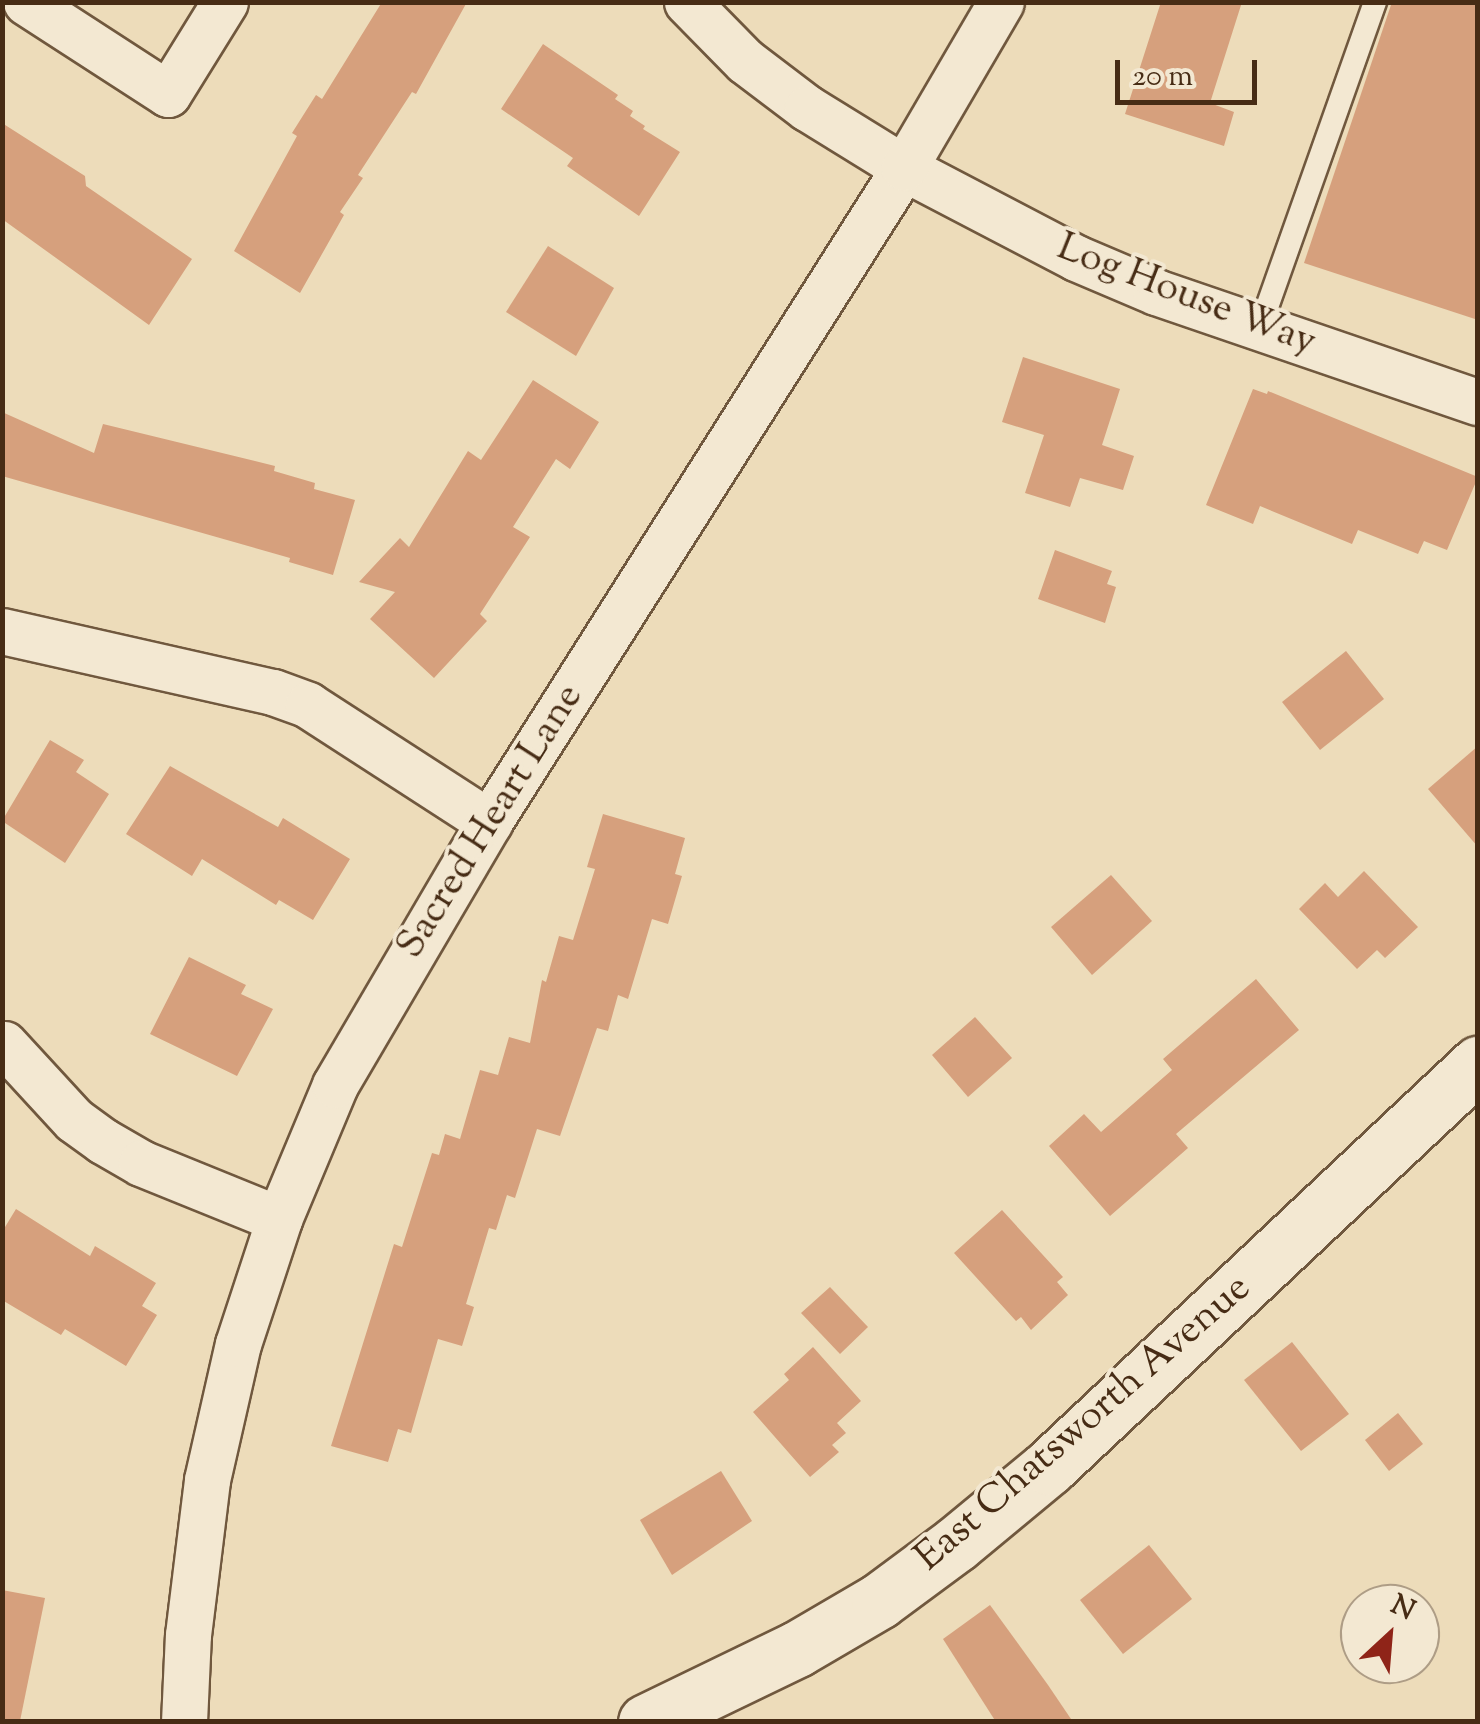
<!DOCTYPE html>
<style>
body{margin:0}
#map{position:relative;width:1480px;height:1724px;overflow:hidden;background:#eddcba;font-family:"Sorts Mill Goudy",serif}
div>[style]{position:absolute}
.building>*{inset:0;background:#d6a07d}
.roads{filter:drop-shadow(2px 0 #70583e) drop-shadow(-2px 0 #70583e) drop-shadow(0 2px #70583e) drop-shadow(0 -2px #70583e)}
.lane>*{height:22px;margin:-11px;padding:0 11px;transform-origin:11px;border-radius:11px;background:#f3e8d2}
.street>*{height:45px;margin:-22.5px;padding:0 22.5px;transform-origin:22.5px;border-radius:22.5px;background:#f3e8d2}
.secondary>*{height:55px;margin:-27.5px;padding:0 27.5px;transform-origin:27.5px;border-radius:27.5px;background:#f3e8d2}
span{translate:-50% -50%;white-space:nowrap;text-align:center;line-height:1.15;-webkit-text-stroke:8px #f3e8d2;paint-order:stroke}
.street-label{font-size:40px;color:#472c15}
.frame{position:absolute;inset:0;border:5px solid #472c15;pointer-events:none}
.north{position:absolute;left:1340px;top:1584px;width:100px;height:100px;box-sizing:border-box;background:#f3e8d2;border:2px solid #ae9d86;border-radius:50%;rotate:26deg;font-size:28px;font-weight:700;line-height:40px;text-align:center;color:#472c15}
.north::after{content:'';display:block;margin:auto;width:35px;height:45px;background:#8f2418;clip-path:polygon(50% 0,100% 100%,50% 72%,0 100%)}
.scale{position:absolute;left:1115px;top:60px;width:142px;height:45px;box-sizing:border-box;border:5px solid #472c15;border-top:0;padding-left:12px;font-size:30px;line-height:35px;white-space:nowrap;color:#472c15;-webkit-text-stroke:8px #f3e8d2;paint-order:stroke}
</style>
<div id="map">
<div class="building">
<div style="clip-path:polygon(382px 2px,467px 2px,416px 94px,412px 92px,358px 175px,363px 178px,340px 212px,344px 215px,300px 293px,234px 251px,297px 136px,292px 133px,316px 95px,322px 99px)"></div>
<div style="clip-path:polygon(1161px 2px,1242px 2px,1210px 103px,1234px 112px,1224px 146px,1125px 114px)"></div>
<div style="clip-path:polygon(1392px 2px,1478px 2px,1478px 320px,1304px 263px)"></div>
<div style="clip-path:polygon(543px 44px,618px 95px,615px 99px,633px 111px,630px 116px,645px 126px,643px 129px,680px 152px,639px 216px,567px 166px,573px 158px,501px 109px)"></div>
<div style="clip-path:polygon(2px 123px,85px 176px,86px 186px,192px 259px,149px 325px,2px 219px)"></div>
<div style="clip-path:polygon(548px 246px,614px 288px,576px 356px,506px 312px)"></div>
<div style="clip-path:polygon(1023px 357px,1120px 389px,1102px 445px,1134px 456px,1123px 490px,1080px 478px,1070px 507px,1025px 493px,1044px 435px,1002px 422px)"></div>
<div style="clip-path:polygon(533px 380px,599px 422px,570px 469px,556px 459px,513px 527px,530px 537px,480px 614px,487px 621px,434px 678px,370px 619px,395px 592px,359px 582px,400px 538px,409px 547px,468px 451px,481px 460px)"></div>
<div style="clip-path:polygon(1253px 389px,1267px 394px,1268px 391px,1478px 477px,1447px 550px,1424px 541px,1418px 554px,1358px 530px,1352px 544px,1260px 506px,1253px 524px,1206px 505px)"></div>
<div style="clip-path:polygon(2px 412px,94px 453px,103px 424px,275px 466px,274px 471px,315px 483px,314px 489px,355px 500px,333px 575px,289px 562px,290px 558px,2px 476px)"></div>
<div style="clip-path:polygon(1055px 550px,1112px 571px,1107px 584px,1116px 587px,1105px 623px,1038px 599px)"></div>
<div style="clip-path:polygon(1346px 651px,1384px 699px,1320px 750px,1282px 702px)"></div>
<div style="clip-path:polygon(50px 740px,84px 760px,76px 772px,109px 794px,65px 863px,2px 821px)"></div>
<div style="clip-path:polygon(1478px 746px,1478px 847px,1428px 789px)"></div>
<div style="clip-path:polygon(170px 766px,278px 827px,283px 818px,350px 859px,313px 920px,279px 900px,276px 905px,202px 859px,192px 876px,126px 834px)"></div>
<div style="clip-path:polygon(603px 814px,685px 838px,675px 874px,682px 876px,668px 924px,652px 919px,628px 999px,618px 995px,608px 1031px,597px 1028px,560px 1136px,537px 1129px,515px 1198px,507px 1195px,496px 1230px,489px 1228px,466px 1304px,474px 1307px,462px 1346px,438px 1339px,411px 1433px,398px 1429px,388px 1462px,331px 1446px,394px 1244px,402px 1247px,432px 1153px,439px 1155px,445px 1134px,460px 1139px,480px 1070px,498px 1075px,509px 1037px,530px 1043px,542px 980px,546px 982px,559px 936px,573px 940px,595px 869px,587px 867px)"></div>
<div style="clip-path:polygon(1364px 871px,1418px 927px,1385px 958px,1377px 950px,1357px 969px,1299px 909px,1325px 883px,1338px 897px)"></div>
<div style="clip-path:polygon(1111px 875px,1152px 921px,1092px 975px,1051px 927px)"></div>
<div style="clip-path:polygon(189px 957px,246px 985px,241px 994px,273px 1009px,237px 1076px,150px 1034px)"></div>
<div style="clip-path:polygon(1256px 979px,1299px 1030px,1176px 1134px,1188px 1148px,1110px 1216px,1049px 1146px,1084px 1114px,1101px 1132px,1172px 1070px,1163px 1059px)"></div>
<div style="clip-path:polygon(975px 1017px,1012px 1058px,968px 1097px,932px 1055px)"></div>
<div style="clip-path:polygon(16px 1209px,90px 1256px,95px 1246px,156px 1283px,142px 1306px,157px 1315px,126px 1366px,65px 1329px,61px 1335px,2px 1300px,2px 1232px)"></div>
<div style="clip-path:polygon(1002px 1210px,1063px 1277px,1057px 1282px,1068px 1295px,1031px 1330px,1021px 1317px,1016px 1321px,954px 1253px)"></div>
<div style="clip-path:polygon(830px 1287px,868px 1327px,840px 1354px,801px 1313px)"></div>
<div style="clip-path:polygon(1292px 1342px,1349px 1414px,1301px 1451px,1244px 1380px)"></div>
<div style="clip-path:polygon(813px 1347px,861px 1401px,837px 1423px,846px 1433px,832px 1445px,839px 1452px,810px 1477px,753px 1412px,789px 1380px,784px 1374px)"></div>
<div style="clip-path:polygon(1398px 1413px,1423px 1444px,1389px 1471px,1365px 1440px)"></div>
<div style="clip-path:polygon(721px 1471px,752px 1521px,672px 1575px,640px 1520px)"></div>
<div style="clip-path:polygon(1149px 1545px,1192px 1599px,1123px 1654px,1080px 1600px)"></div>
<div style="clip-path:polygon(2px 1590px,45px 1598px,20px 1721px,2px 1719px)"></div>
<div style="clip-path:polygon(990px 1605px,1048px 1685px,1073px 1722px,996px 1722px,943px 1639px)"></div>
</div>
<div class="roads">
<div class="lane">
<div style="left:1260px;top:327px;width:345px;rotate:-70.5deg"></div>
</div>
<div class="street">
<div style="left:26px;top:2px;width:169px;rotate:32.9deg"></div>
<div style="left:168px;top:94px;width:108px;rotate:-58.2deg"></div>
<div style="left:687px;top:2px;width:83px;rotate:45.5deg"></div>
<div style="left:745px;top:61px;width:78px;rotate:37.2deg"></div>
<div style="left:807px;top:108px;width:114px;rotate:31.7deg"></div>
<div style="left:904px;top:168px;width:194px;rotate:27.6deg"></div>
<div style="left:1076px;top:258px;width:87px;rotate:23deg"></div>
<div style="left:1156px;top:292px;width:340px;rotate:18.9deg"></div>
<div style="left:2px;top:631px;width:278px;rotate:12.7deg"></div>
<div style="left:273px;top:692px;width:37px;rotate:20deg"></div>
<div style="left:308px;top:705px;width:216px;rotate:32.9deg"></div>
<div style="left:4px;top:1044px;width:103px;rotate:47.4deg"></div>
<div style="left:74px;top:1120px;width:36px;rotate:36deg"></div>
<div style="left:103px;top:1141px;width:44px;rotate:30.1deg"></div>
<div style="left:141px;top:1163px;width:149px;rotate:22.1deg"></div>
<div style="left:184px;top:1722px;width:87px;rotate:-87.4deg"></div>
<div style="left:188px;top:1635px;width:156px;rotate:-83deg"></div>
<div style="left:207px;top:1480px;width:139px;rotate:-77.2deg"></div>
<div style="left:238px;top:1344px;width:132px;rotate:-71.8deg"></div>
<div style="left:279px;top:1219px;width:145px;rotate:-67.3deg"></div>
<div style="left:335px;top:1085px;width:305px;rotate:-59.6deg"></div>
<div style="left:489px;top:822px;width:775px;rotate:-57.6deg"></div>
<div style="left:904px;top:168px;width:192px;rotate:-59.7deg"></div>
</div>
<div class="secondary">
<div style="left:646px;top:1722px;width:168px;rotate:-25.8deg"></div>
<div style="left:797px;top:1649px;width:95px;rotate:-30.3deg"></div>
<div style="left:879px;top:1601px;width:96px;rotate:-36.5deg"></div>
<div style="left:956px;top:1544px;width:121px;rotate:-39.6deg"></div>
<div style="left:1049px;top:1467px;width:589px;rotate:-43.21deg"></div>
</div>
</div>
<div class="street-label">
<span style="left:1186px;top:296px;rotate:21deg">Log House Way</span>
<span style="left:491px;top:822px;rotate:-58deg">Sacred Heart Lane</span>
<span style="left:1084px;top:1424px;rotate:-41deg">East Chatsworth Avenue</span>
</div>
<div class="frame"></div>
<div class="north">N</div>
<div class="scale">20 m</div>
</div>
